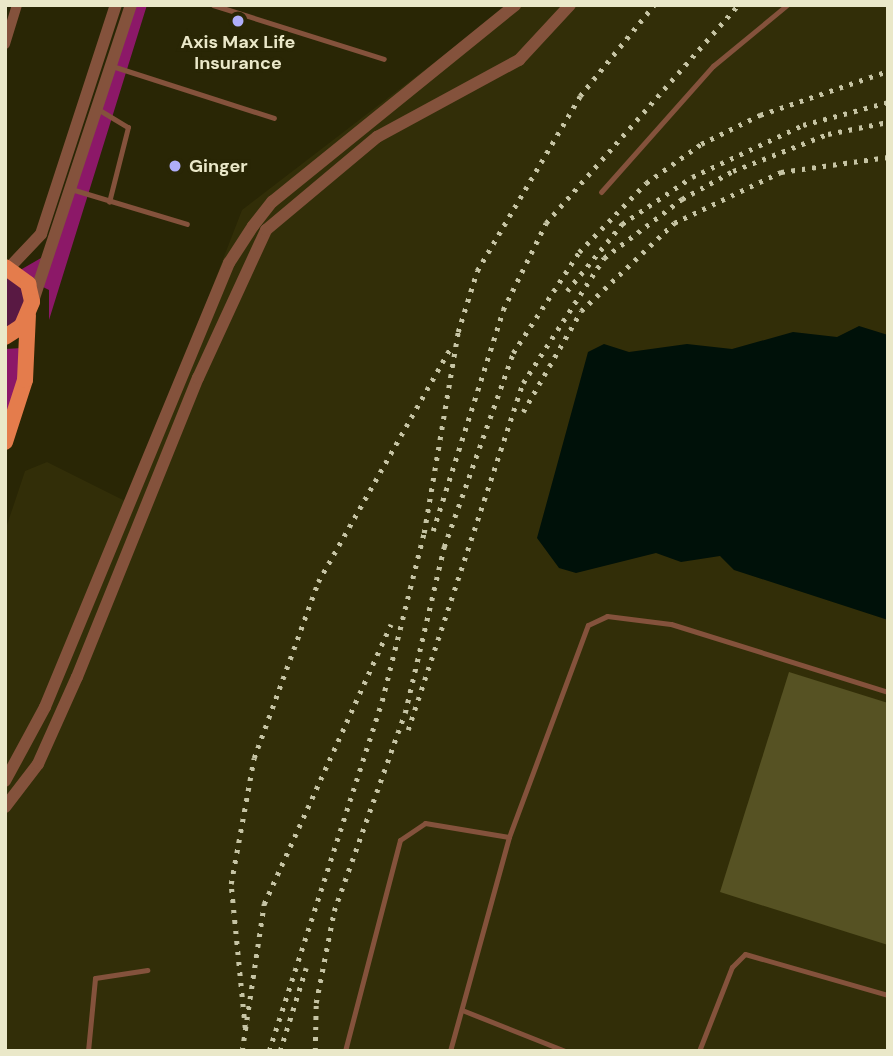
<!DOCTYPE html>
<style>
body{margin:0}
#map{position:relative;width:893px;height:1056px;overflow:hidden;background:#292605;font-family:"DM Sans",sans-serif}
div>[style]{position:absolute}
.built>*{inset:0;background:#322e08}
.green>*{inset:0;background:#591943}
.forest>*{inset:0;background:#8c1868}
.water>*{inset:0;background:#001109}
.building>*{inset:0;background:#565223}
.service>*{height:5px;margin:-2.5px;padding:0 2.5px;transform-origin:2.5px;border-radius:2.5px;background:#84523c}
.minor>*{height:10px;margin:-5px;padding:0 5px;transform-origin:5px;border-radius:5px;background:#84523c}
.tertiary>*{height:12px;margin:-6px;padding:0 6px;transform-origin:6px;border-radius:6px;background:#84523c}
.primary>*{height:16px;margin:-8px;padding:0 8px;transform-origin:8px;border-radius:8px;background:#e47c4c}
.rail>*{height:4.5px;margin-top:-2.25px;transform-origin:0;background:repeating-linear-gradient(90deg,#c6c4a4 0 3.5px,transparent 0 10.5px)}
.dots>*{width:19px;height:19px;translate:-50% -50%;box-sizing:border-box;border:4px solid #292605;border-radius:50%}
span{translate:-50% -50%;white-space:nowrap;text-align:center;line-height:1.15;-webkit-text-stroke:7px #292605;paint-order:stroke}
.poi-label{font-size:18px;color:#eae8c9;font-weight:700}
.left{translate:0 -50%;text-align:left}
.frame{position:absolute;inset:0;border:7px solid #eae8c9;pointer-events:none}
</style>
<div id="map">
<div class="built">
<div style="clip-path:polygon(509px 5px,888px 5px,888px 1051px,5px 1051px,5px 531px,25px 471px,47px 462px,129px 503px,242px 210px)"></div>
</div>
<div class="green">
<div style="clip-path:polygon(5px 270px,27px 292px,21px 321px,5px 332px)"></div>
</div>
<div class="forest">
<div style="clip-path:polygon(131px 5px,147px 5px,49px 320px,49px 290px,15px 273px,48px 254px)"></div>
<div style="clip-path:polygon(22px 348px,20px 373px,5px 420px,5px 349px)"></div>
</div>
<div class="water">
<div style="clip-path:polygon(859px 326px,888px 335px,888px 620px,734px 570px,720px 556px,681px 562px,656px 553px,576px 573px,559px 568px,537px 538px,588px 352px,604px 344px,629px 352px,687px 344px,732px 349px,793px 332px,837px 337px)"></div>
</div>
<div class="building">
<div style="clip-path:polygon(789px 672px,888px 703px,888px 945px,720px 892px)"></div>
</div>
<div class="service">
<div style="left:213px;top:5px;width:179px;rotate:17.5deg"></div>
<div style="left:112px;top:66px;width:170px;rotate:17.8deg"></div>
<div style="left:96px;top:108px;width:37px;rotate:31deg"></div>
<div style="left:128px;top:127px;width:77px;rotate:104.2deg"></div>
<div style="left:71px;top:189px;width:121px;rotate:16.8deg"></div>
<div style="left:601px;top:192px;width:169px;rotate:-48.4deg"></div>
<div style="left:713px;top:66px;width:96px;rotate:-39.5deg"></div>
<div style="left:462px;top:1010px;width:111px;rotate:21.7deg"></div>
<div style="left:88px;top:1051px;width:73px;rotate:-84.5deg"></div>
<div style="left:95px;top:978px;width:53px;rotate:-8.7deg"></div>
<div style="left:345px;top:1051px;width:218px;rotate:-75.4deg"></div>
<div style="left:400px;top:840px;width:30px;rotate:-34deg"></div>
<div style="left:425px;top:823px;width:85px;rotate:9.5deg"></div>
<div style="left:450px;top:1051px;width:222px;rotate:-74.6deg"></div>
<div style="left:509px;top:837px;width:226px;rotate:-69.6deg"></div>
<div style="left:588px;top:625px;width:21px;rotate:-25deg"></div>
<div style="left:607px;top:616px;width:64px;rotate:7.1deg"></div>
<div style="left:671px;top:624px;width:227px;rotate:17.4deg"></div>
<div style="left:699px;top:1051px;width:90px;rotate:-68.6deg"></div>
<div style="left:732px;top:967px;width:18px;rotate:-45deg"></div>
<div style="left:745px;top:954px;width:149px;rotate:16deg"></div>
</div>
<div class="minor">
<div style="left:5px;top:44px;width:41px;rotate:-72.9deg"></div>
</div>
<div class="tertiary">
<div style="left:9px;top:268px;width:47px;rotate:-46.7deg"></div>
<div style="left:41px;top:234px;width:241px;rotate:-71.9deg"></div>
<div style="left:31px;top:307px;width:318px;rotate:-71.7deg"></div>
<div style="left:5px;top:781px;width:84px;rotate:-61.6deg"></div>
<div style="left:45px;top:707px;width:481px;rotate:-67.5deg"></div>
<div style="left:229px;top:263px;width:44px;rotate:-57deg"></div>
<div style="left:253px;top:226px;width:31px;rotate:-52deg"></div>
<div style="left:272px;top:202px;width:313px;rotate:-39deg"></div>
<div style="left:5px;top:807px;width:54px;rotate:-52.5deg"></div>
<div style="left:38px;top:764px;width:95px;rotate:-65.9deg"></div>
<div style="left:77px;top:677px;width:323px;rotate:-68deg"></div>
<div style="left:198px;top:378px;width:163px;rotate:-65.3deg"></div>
<div style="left:266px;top:230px;width:145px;rotate:-40deg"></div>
<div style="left:377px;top:137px;width:162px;rotate:-28.5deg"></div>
<div style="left:519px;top:60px;width:75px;rotate:-47.2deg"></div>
</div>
<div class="primary">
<div style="left:5px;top:267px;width:29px;rotate:36deg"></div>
<div style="left:28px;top:284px;width:18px;rotate:77deg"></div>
<div style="left:32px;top:302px;width:26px;rotate:113deg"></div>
<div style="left:22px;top:326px;width:20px;rotate:147deg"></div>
<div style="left:5px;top:442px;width:65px;rotate:-72.1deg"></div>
<div style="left:25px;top:380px;width:65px;rotate:-87.4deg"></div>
</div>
<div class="rail">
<div style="left:567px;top:291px;width:87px;rotate:-50.6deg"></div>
<div style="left:622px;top:224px;width:84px;rotate:-33.9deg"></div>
<div style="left:692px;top:177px;width:123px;rotate:-25.1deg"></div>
<div style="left:803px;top:125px;width:88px;rotate:-15.1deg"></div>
<div style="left:523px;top:412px;width:116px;rotate:-60.1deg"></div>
<div style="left:581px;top:311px;width:128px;rotate:-43.4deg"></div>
<div style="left:674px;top:223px;width:119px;rotate:-25.5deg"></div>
<div style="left:781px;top:172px;width:108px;rotate:-8deg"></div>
<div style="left:433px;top:531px;width:232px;rotate:-72.4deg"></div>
<div style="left:503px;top:310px;width:97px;rotate:-63.7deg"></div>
<div style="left:546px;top:223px;width:290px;rotate:-48.6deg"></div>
<div style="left:408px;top:730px;width:366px;rotate:-71.7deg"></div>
<div style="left:523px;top:383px;width:149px;rotate:-57.1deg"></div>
<div style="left:604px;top:258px;width:98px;rotate:-37.1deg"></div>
<div style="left:682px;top:199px;width:58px;rotate:-28.8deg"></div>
<div style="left:733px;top:171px;width:102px;rotate:-21.3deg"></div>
<div style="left:828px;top:134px;width:61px;rotate:-11.3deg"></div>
<div style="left:245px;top:1028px;width:145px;rotate:-95.6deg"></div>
<div style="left:231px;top:884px;width:128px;rotate:-79.7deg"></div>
<div style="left:254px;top:758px;width:187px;rotate:-70deg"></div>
<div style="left:318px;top:582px;width:270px;rotate:-60.5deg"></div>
<div style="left:242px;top:1051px;width:149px;rotate:-81.5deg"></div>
<div style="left:264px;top:904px;width:307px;rotate:-65.6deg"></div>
<div style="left:269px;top:1051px;width:368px;rotate:-72.1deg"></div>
<div style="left:382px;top:701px;width:173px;rotate:-76deg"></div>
<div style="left:424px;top:533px;width:204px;rotate:-80.4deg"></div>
<div style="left:458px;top:332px;width:64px;rotate:-72.7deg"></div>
<div style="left:477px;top:271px;width:203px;rotate:-59.5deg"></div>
<div style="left:580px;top:96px;width:117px;rotate:-50.9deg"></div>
<div style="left:280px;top:1051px;width:87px;rotate:-72.6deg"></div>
<div style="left:315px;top:1051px;width:48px;rotate:-88.8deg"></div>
<div style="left:316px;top:1003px;width:94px;rotate:-78.9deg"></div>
<div style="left:334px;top:911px;width:210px;rotate:-70.3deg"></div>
<div style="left:405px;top:713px;width:171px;rotate:-76.8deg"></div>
<div style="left:444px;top:547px;width:206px;rotate:-70.4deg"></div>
<div style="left:513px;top:353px;width:121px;rotate:-56.8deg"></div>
<div style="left:579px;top:252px;width:96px;rotate:-45.8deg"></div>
<div style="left:646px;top:183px;width:67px;rotate:-35.3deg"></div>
<div style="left:701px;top:144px;width:66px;rotate:-26.2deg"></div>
<div style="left:760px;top:115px;width:135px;rotate:-19deg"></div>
</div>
<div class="dots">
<div style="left:238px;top:21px;background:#afaefa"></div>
<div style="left:175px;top:166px;background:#afaefa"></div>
</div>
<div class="poi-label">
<span style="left:238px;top:53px">Axis Max Life<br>Insurance</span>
<span class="left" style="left:189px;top:166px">Ginger</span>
</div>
<div class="frame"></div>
</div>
